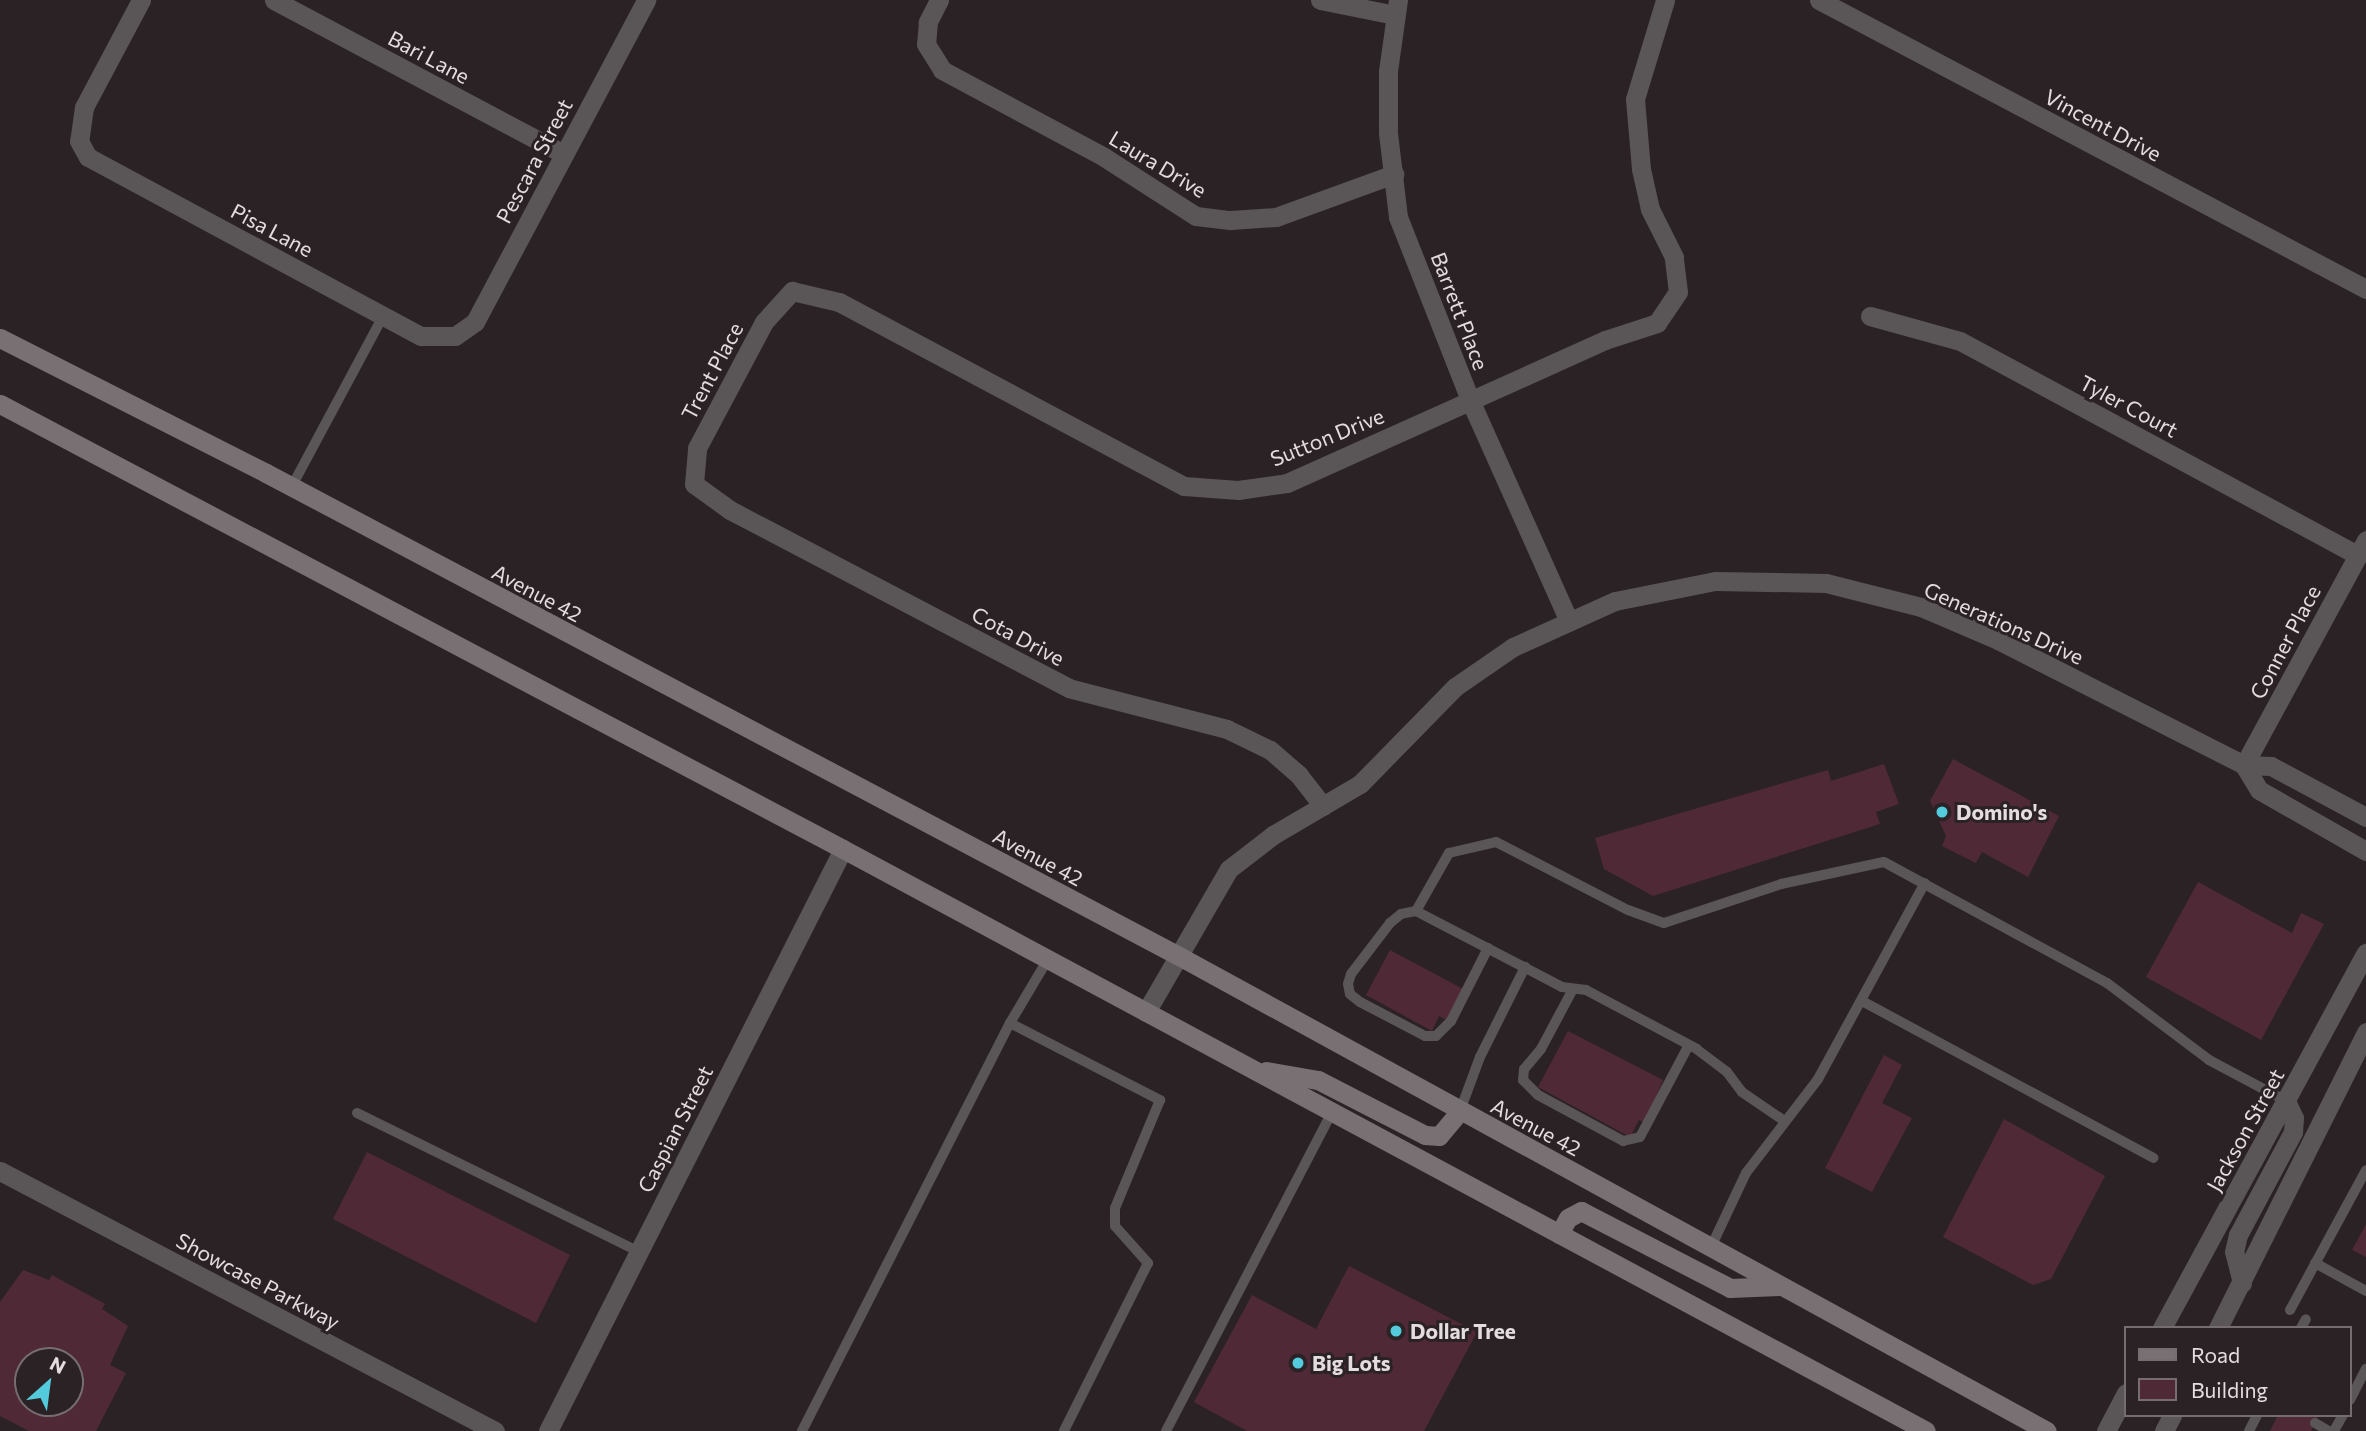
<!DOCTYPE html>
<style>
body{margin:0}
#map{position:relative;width:2366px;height:1431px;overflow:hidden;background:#2b2225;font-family:Commissioner,sans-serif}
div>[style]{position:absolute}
.building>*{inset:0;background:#502937}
.service>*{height:10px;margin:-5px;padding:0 5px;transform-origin:5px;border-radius:5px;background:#5a5556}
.minor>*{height:19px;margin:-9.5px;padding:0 9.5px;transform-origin:9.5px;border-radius:9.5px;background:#5a5556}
.tertiary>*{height:19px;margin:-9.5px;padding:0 9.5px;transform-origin:9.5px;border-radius:9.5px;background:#5a5556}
.secondary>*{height:19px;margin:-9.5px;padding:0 9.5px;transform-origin:9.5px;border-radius:9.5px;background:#787072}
.dots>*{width:19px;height:19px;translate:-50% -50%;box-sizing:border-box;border:4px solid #2b2225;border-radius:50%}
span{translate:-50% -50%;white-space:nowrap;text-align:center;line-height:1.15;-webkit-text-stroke:6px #2b2225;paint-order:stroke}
.street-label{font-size:21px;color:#e4dddf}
.poi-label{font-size:21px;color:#e4dddf;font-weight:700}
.left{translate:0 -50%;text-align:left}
.legend{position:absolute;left:2124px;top:1326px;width:228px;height:91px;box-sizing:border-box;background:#2b2225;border:2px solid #756d6f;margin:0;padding:9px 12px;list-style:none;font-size:21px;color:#e4dddf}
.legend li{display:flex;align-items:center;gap:14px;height:35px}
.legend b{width:35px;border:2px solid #756d6f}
.north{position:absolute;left:14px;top:1347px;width:70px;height:70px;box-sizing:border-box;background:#2b2225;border:2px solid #756d6f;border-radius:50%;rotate:28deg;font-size:19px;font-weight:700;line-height:28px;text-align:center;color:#e4dddf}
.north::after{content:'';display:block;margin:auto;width:24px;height:32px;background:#53cbdc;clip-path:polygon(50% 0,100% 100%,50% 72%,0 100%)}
</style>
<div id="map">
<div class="building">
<div style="clip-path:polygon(1953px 759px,2059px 816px,2028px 877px,1982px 852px,1976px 863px,1942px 846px,1946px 836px,1930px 801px)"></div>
<div style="clip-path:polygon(1884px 764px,1899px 804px,1876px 812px,1880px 824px,1653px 896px,1604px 869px,1595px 838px,1828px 770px,1831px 781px)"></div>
<div style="clip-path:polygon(2198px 882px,2292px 933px,2301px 913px,2324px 924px,2261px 1040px,2146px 977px)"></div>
<div style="clip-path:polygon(1390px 950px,1463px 989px,1447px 1020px,1439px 1016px,1432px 1031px,1366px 995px)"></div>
<div style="clip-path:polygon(1568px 1031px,1663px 1080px,1645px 1123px,1639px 1120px,1630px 1137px,1538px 1087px)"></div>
<div style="clip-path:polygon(1884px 1055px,1902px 1065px,1882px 1103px,1912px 1118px,1872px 1192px,1825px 1168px)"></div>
<div style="clip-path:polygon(2004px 1119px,2105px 1176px,2051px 1279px,2033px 1285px,1943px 1237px)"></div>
<div style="clip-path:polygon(367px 1152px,570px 1255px,536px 1323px,333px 1219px)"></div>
<div style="clip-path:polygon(2366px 1224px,2366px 1257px,2352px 1250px)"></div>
<div style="clip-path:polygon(1349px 1266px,1477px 1332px,1424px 1431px,1247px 1431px,1194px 1402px,1252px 1295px,1316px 1329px)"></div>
<div style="clip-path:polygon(evenodd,23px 1270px,49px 1280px,52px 1275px,105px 1304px,102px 1309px,128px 1326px,110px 1365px,126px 1373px,96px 1431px,29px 1431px,0 1416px,0 1302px,23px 1270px,28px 1361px,70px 1361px,70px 1403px,28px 1403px,28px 1361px)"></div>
<div style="clip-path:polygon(2278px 1415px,2319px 1415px,2311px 1431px,2270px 1431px)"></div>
</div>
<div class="service">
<div style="left:292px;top:486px;width:193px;rotate:-61.8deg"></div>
<div style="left:1416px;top:911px;width:15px;rotate:169deg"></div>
<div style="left:1401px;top:914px;width:14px;rotate:141deg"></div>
<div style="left:1390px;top:923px;width:64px;rotate:127.4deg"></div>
<div style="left:1351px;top:974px;width:10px;rotate:107deg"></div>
<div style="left:1348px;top:984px;width:10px;rotate:79deg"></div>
<div style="left:1350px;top:994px;width:13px;rotate:39deg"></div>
<div style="left:1360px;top:1002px;width:73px;rotate:27.6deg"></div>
<div style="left:1425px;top:1036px;width:11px"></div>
<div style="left:1436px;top:1036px;width:21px;rotate:-45deg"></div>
<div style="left:1451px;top:1021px;width:82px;rotate:-63.1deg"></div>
<div style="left:1573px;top:989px;width:68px;rotate:118.1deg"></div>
<div style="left:1541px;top:1049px;width:26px;rotate:130deg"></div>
<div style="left:1524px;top:1069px;width:11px;rotate:95deg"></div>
<div style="left:1523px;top:1080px;width:21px;rotate:45deg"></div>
<div style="left:1538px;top:1095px;width:97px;rotate:28.4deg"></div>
<div style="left:1623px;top:1141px;width:17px;rotate:-13deg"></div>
<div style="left:1640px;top:1137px;width:104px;rotate:-62deg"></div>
<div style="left:1862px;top:1001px;width:331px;rotate:28.3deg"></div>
<div style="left:1010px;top:1023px;width:169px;rotate:27.2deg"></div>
<div style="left:1160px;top:1100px;width:117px;rotate:112.6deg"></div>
<div style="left:1115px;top:1208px;width:18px;rotate:90deg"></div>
<div style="left:1115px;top:1226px;width:50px;rotate:48.3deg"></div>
<div style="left:1148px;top:1263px;width:188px;rotate:116.6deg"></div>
<div style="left:1460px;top:1111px;width:58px;rotate:-69.7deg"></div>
<div style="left:1480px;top:1057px;width:101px;rotate:-63.4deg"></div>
<div style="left:357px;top:1113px;width:314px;rotate:26.2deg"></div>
<div style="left:1783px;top:1120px;width:50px;rotate:-145.7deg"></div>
<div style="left:1742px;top:1092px;width:25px;rotate:-127deg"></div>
<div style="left:1727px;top:1072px;width:38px;rotate:-143deg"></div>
<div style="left:1697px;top:1049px;width:126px;rotate:-152deg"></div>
<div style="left:1586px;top:990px;width:24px;rotate:-173deg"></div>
<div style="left:1562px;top:987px;width:165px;rotate:-152.5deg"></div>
<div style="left:1416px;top:911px;width:67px;rotate:-60.4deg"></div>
<div style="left:1449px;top:853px;width:48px;rotate:-13.2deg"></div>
<div style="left:1496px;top:842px;width:148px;rotate:27.3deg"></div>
<div style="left:1628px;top:910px;width:38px;rotate:20deg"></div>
<div style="left:1664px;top:923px;width:123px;rotate:-18.4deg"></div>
<div style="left:1781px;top:884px;width:105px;rotate:-12.1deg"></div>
<div style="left:1884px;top:862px;width:254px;rotate:28.5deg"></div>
<div style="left:2107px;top:983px;width:128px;rotate:37deg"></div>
<div style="left:2209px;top:1060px;width:87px;rotate:28deg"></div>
<div style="left:1711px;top:1247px;width:82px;rotate:-64.7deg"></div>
<div style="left:1746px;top:1173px;width:118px;rotate:-52.5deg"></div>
<div style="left:1818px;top:1079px;width:223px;rotate:-61.4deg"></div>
<div style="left:2315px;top:1263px;width:58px;rotate:28.8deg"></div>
<div style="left:2290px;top:1310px;width:159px;rotate:-61.5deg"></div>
<div style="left:2301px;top:1328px;width:10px;rotate:-61deg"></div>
<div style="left:2350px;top:1400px;width:35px;rotate:-63deg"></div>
<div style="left:2315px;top:1423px;width:16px;rotate:30deg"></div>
<div style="left:802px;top:1431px;width:458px;rotate:-63deg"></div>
<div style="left:1010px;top:1023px;width:74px;rotate:-59.3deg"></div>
<div style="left:1166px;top:1431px;width:360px;rotate:-62.5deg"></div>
<div style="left:2249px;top:1431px;width:18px;rotate:-63deg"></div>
<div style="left:2334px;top:1431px;width:18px;rotate:-61deg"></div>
</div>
<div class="minor">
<div style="left:141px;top:0;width:121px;rotate:118deg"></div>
<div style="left:84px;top:107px;width:34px;rotate:98deg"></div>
<div style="left:79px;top:141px;width:18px;rotate:61deg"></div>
<div style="left:88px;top:157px;width:378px;rotate:28.3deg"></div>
<div style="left:421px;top:336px;width:34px"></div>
<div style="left:455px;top:336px;width:24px;rotate:-35deg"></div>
<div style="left:475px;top:322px;width:365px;rotate:-62deg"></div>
<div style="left:274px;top:0;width:328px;rotate:28deg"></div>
<div style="left:939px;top:0;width:25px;rotate:117deg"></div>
<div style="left:928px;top:22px;width:22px;rotate:95deg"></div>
<div style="left:926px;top:44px;width:31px;rotate:58deg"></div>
<div style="left:942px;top:70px;width:184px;rotate:28.2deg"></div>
<div style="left:1104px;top:157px;width:109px;rotate:32.7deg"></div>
<div style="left:1196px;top:216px;width:34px;rotate:7deg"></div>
<div style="left:1230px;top:220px;width:46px;rotate:-3.7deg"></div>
<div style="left:1276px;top:217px;width:126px;rotate:-20deg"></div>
<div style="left:1320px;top:0;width:76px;rotate:11.3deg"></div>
<div style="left:1398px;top:0;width:72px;rotate:98deg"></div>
<div style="left:1388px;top:71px;width:62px;rotate:90deg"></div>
<div style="left:1388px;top:133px;width:85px;rotate:83.2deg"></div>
<div style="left:1398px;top:217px;width:197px;rotate:68.5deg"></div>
<div style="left:1470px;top:400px;width:242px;rotate:65.9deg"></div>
<div style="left:1819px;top:0;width:619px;rotate:27.85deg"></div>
<div style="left:1870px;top:316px;width:93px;rotate:15.5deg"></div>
<div style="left:1960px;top:341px;width:452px;rotate:28.3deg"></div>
<div style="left:2244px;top:765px;width:256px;rotate:-61.5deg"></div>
<div style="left:2244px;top:765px;width:29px;rotate:59deg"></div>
<div style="left:2259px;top:790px;width:123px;rotate:29.7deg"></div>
<div style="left:1323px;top:806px;width:39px;rotate:-128deg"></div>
<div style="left:1299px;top:775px;width:38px;rotate:-139deg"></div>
<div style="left:1270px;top:750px;width:48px;rotate:-154deg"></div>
<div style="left:1227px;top:729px;width:163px;rotate:-165.5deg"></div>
<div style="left:1069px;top:688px;width:383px;rotate:-152.3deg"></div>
<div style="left:730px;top:510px;width:44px;rotate:-144.2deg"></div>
<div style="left:694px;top:484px;width:36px;rotate:-85deg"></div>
<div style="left:697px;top:448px;width:143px;rotate:-62deg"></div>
<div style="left:764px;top:322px;width:42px;rotate:-47.9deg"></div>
<div style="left:792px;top:291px;width:48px;rotate:13.2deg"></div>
<div style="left:839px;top:302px;width:391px;rotate:28.1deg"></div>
<div style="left:1184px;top:486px;width:54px;rotate:4.2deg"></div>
<div style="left:1238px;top:490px;width:49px;rotate:-8.1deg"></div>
<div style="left:1287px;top:483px;width:349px;rotate:-24.2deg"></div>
<div style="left:1605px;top:340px;width:55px;rotate:-18.1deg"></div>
<div style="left:1657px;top:323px;width:37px;rotate:-56deg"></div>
<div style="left:1678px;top:292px;width:35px;rotate:-97deg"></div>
<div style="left:1674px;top:257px;width:54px;rotate:-116.6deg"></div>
<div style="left:1650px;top:209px;width:41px;rotate:-102.7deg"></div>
<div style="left:1641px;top:169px;width:70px;rotate:-94.9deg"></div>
<div style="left:1635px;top:99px;width:103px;rotate:-73.1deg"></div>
<div style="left:1146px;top:1012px;width:165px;rotate:-59.9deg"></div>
<div style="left:1229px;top:869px;width:56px;rotate:-37.7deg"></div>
<div style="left:1273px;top:835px;width:101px;rotate:-30.4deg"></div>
<div style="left:1360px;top:784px;width:136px;rotate:-45.6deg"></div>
<div style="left:1455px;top:687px;width:70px;rotate:-34.6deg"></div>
<div style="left:1513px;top:647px;width:112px;rotate:-24.3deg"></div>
<div style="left:1615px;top:601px;width:102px;rotate:-11.3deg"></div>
<div style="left:1715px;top:581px;width:111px;rotate:1deg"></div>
<div style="left:1826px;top:583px;width:98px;rotate:14.2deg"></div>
<div style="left:1921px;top:607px;width:84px;rotate:23.2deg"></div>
<div style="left:1998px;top:640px;width:276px;rotate:26.9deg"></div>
<div style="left:2244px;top:765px;width:27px;rotate:2deg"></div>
<div style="left:2271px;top:766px;width:108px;rotate:28.2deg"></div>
<div style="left:0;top:1171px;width:559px;rotate:27.71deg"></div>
<div style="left:548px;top:1431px;width:652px;rotate:-63.12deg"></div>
</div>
<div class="tertiary">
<div style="left:2242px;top:1283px;width:32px;rotate:-104deg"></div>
<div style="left:2234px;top:1252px;width:17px;rotate:-77deg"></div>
<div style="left:2238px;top:1235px;width:117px;rotate:-61.9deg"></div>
<div style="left:2293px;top:1132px;width:14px;rotate:-86deg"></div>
<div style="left:2294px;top:1118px;width:19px;rotate:-115deg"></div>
<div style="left:2162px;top:1328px;width:427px;rotate:-61.5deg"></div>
<div style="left:2218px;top:1328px;width:331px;rotate:-63.4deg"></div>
<div style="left:2106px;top:1431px;width:43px;rotate:-62.2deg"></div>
<div style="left:2164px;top:1431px;width:18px;rotate:-63deg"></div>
</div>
<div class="secondary">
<div style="left:0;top:338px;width:298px;rotate:26.9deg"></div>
<div style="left:266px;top:473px;width:1033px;rotate:27.88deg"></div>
<div style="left:1179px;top:956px;width:989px;rotate:28.69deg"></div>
<div style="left:0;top:404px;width:953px;rotate:27.83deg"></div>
<div style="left:843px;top:849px;width:1229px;rotate:28.25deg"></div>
<div style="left:1266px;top:1071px;width:53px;rotate:9.8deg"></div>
<div style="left:1318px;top:1080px;width:120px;rotate:27.2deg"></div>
<div style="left:1425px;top:1135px;width:14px;rotate:4deg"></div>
<div style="left:1439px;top:1136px;width:31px;rotate:-50deg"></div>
<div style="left:1559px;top:1234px;width:18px;rotate:-61deg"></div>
<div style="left:1568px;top:1218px;width:15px;rotate:-28deg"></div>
<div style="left:1581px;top:1211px;width:168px;rotate:27.3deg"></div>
<div style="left:1730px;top:1288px;width:49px;rotate:-2.3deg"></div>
</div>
<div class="dots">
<div style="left:1942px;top:812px;background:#53cbdc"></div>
<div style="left:1396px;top:1331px;background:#53cbdc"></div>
<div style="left:1298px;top:1363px;background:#53cbdc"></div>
</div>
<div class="street-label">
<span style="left:429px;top:57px;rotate:28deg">Bari Lane</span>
<span style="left:2103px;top:125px;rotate:28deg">Vincent Drive</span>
<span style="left:534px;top:161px;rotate:-62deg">Pescara Street</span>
<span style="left:1158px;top:164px;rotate:31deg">Laura Drive</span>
<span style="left:272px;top:230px;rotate:28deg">Pisa Lane</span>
<span style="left:1460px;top:311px;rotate:69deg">Barrett Place</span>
<span style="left:712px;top:371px;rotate:-62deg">Trent Place</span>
<span style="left:2129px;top:406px;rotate:28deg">Tyler Court</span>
<span style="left:1327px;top:437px;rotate:-22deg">Sutton Drive</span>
<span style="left:537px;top:593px;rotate:28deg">Avenue 42</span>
<span style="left:2004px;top:623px;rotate:24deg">Generations Drive</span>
<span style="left:1018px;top:636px;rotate:28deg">Cota Drive</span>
<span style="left:2285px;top:642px;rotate:-62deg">Conner Place</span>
<span style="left:1038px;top:857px;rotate:28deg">Avenue 42</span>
<span style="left:1536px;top:1127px;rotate:28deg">Avenue 42</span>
<span style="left:675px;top:1129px;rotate:-63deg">Caspian Street</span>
<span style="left:2245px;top:1130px;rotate:-61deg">Jackson Street</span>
<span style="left:258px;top:1281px;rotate:28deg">Showcase Parkway</span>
</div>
<div class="poi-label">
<span class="left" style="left:1956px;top:812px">Domino's</span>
<span class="left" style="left:1410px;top:1331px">Dollar Tree</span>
<span class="left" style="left:1312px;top:1363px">Big Lots</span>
</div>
<ul class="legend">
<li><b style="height:9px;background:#787072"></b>Road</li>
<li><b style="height:19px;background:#502937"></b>Building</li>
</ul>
<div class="north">N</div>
</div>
